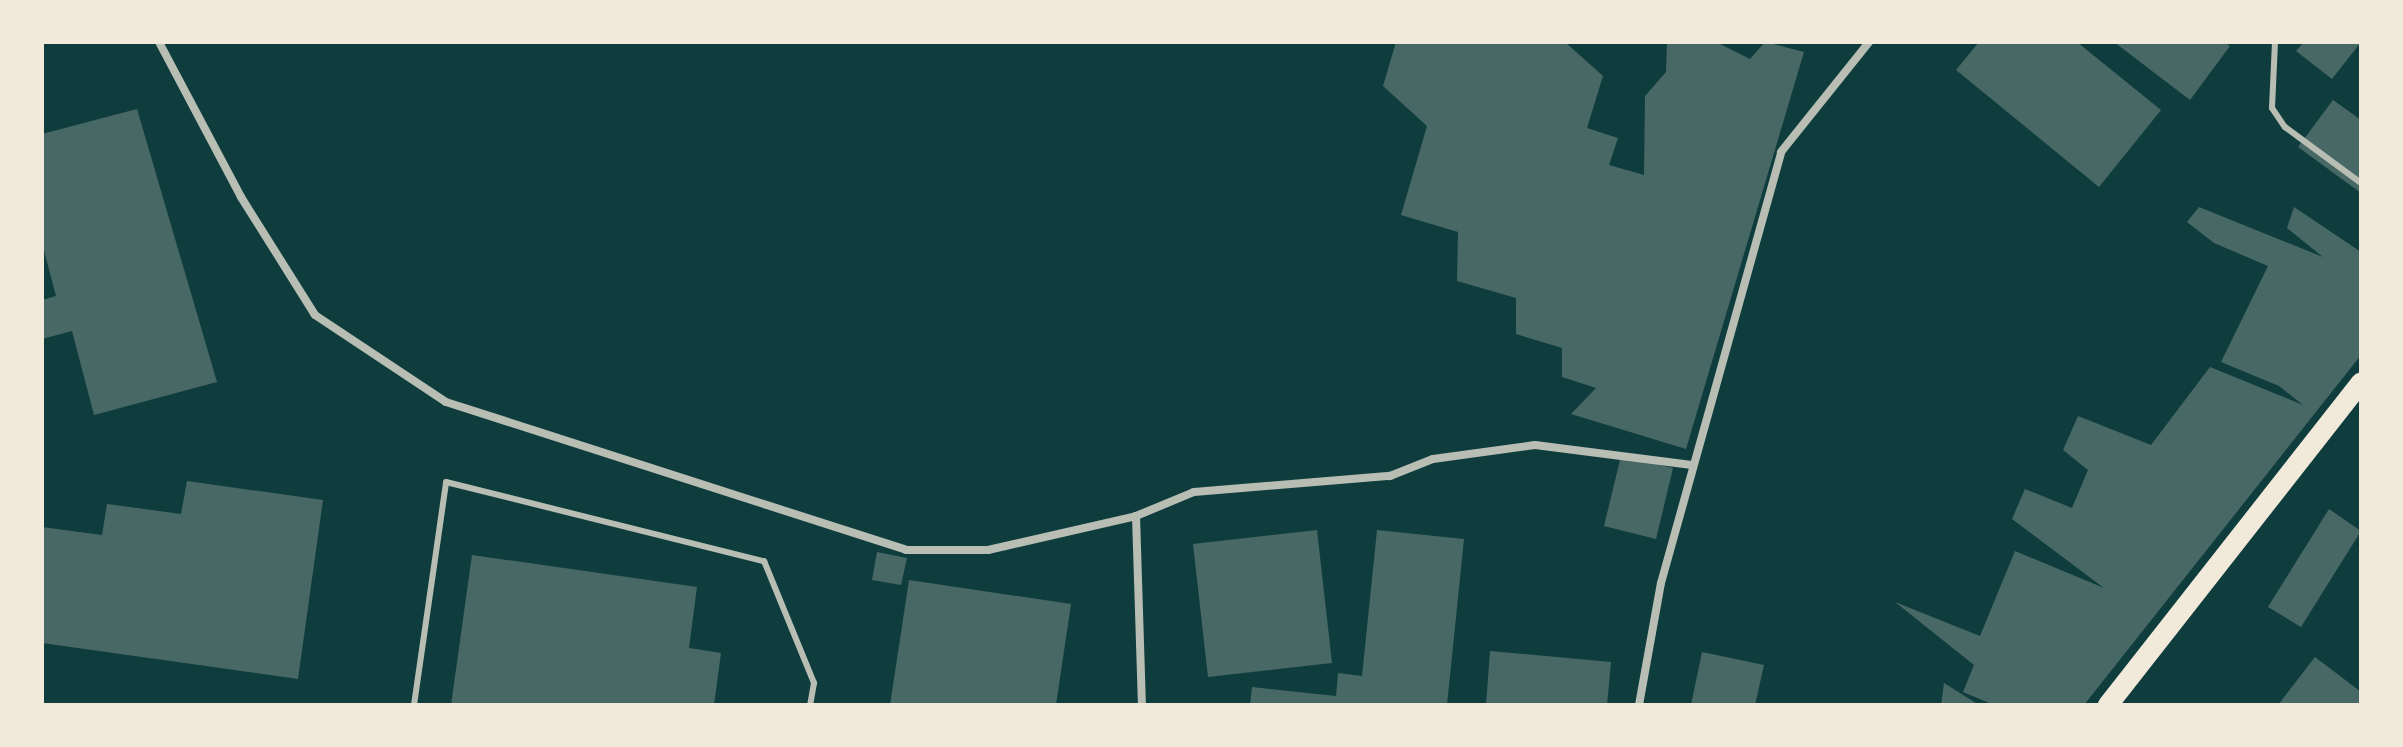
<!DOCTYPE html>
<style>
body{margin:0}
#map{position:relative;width:2403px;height:747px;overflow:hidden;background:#0f3d3e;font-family:"PT Sans Narrow",sans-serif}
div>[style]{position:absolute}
.building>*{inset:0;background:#486865}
.service>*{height:6px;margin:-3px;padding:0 3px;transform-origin:3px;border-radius:3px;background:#b8beb3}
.minor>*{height:8px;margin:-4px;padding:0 4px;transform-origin:4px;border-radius:4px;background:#b8beb3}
.primary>*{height:20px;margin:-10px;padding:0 10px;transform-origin:10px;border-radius:10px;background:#f1e9da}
span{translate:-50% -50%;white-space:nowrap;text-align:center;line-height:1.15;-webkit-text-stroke:6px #f1e9da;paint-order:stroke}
.frame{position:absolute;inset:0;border:44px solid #f1e9da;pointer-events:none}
</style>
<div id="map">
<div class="building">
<div style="clip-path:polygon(1396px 42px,1565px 42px,1603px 76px,1587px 128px,1618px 138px,1609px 165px,1644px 175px,1645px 96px,1666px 72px,1667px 42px,1716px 42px,1750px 59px,1765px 42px,1804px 52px,1686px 449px,1571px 414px,1596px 388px,1562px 377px,1562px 348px,1516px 334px,1516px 298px,1457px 281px,1458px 232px,1401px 215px,1427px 126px,1383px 86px)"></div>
<div style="clip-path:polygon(1979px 42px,2077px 42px,2161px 110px,2099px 187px,1956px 70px)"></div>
<div style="clip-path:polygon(2114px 42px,2224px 42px,2230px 46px,2190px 100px)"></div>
<div style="clip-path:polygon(2304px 42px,2361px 42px,2332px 79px,2296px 51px)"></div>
<div style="clip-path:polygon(2333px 100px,2361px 120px,2361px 193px,2298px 147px)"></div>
<div style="clip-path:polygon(137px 109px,217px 382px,94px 415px,72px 331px,42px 339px,42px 300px,56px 296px,42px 243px,42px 134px)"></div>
<div style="clip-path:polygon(2199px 207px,2323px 257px,2287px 228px,2294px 207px,2361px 252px,2361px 355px,2084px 705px,1994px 705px,1963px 692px,1974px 665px,1895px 602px,1980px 636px,2015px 551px,2104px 588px,2012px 519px,2025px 489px,2072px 508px,2088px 470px,2063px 450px,2078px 416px,2151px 445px,2210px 367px,2303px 405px,2279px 386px,2221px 362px,2268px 266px,2214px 243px,2187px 222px)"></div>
<div style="clip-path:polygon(1621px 456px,1673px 468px,1656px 539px,1604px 526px)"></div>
<div style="clip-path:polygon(187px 481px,323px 500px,298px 679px,42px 643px,42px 527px,102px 535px,107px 504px,181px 514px)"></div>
<div style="clip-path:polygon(2329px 509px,2361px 531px,2301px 627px,2268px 607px)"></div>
<div style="clip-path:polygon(1317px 530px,1332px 663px,1208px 677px,1193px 544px)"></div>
<div style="clip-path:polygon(1377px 530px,1464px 539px,1447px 705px,1250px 705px,1252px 687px,1336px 696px,1338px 673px,1362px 676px)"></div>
<div style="clip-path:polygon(877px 552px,907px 558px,901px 585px,872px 580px)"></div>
<div style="clip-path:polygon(472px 555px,697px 587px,689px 648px,721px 653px,714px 705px,451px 705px)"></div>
<div style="clip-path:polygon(909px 580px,1071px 604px,1056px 705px,890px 705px)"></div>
<div style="clip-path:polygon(1490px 651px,1611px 662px,1607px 705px,1486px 705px)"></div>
<div style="clip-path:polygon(1702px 652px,1764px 665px,1755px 705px,1691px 705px)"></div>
<div style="clip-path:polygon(2315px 657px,2361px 692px,2361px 705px,2278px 705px)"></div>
<div style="clip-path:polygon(1944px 683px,1979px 705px,1941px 705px)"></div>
</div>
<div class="service">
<div style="left:2275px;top:42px;width:66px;rotate:92.6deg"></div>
<div style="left:2272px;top:108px;width:23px;rotate:56deg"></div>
<div style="left:2285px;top:127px;width:94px;rotate:36.4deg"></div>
<div style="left:414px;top:705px;width:225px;rotate:-81.8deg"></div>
<div style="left:446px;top:482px;width:328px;rotate:14deg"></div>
<div style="left:764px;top:561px;width:132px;rotate:67.7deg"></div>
<div style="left:814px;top:683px;width:22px;rotate:100deg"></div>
</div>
<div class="minor">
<div style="left:159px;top:42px;width:175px;rotate:62.1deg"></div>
<div style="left:241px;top:197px;width:139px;rotate:57.9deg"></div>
<div style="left:315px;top:315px;width:157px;rotate:33.6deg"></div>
<div style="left:446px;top:402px;width:483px;rotate:17.8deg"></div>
<div style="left:906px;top:550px;width:82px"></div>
<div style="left:988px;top:550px;width:152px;rotate:-12.9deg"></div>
<div style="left:1136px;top:516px;width:63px;rotate:-22.5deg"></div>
<div style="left:1194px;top:492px;width:197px;rotate:-4.7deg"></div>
<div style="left:1390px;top:476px;width:46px;rotate:-21.6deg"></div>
<div style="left:1433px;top:459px;width:103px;rotate:-7.8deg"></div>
<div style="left:1535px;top:445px;width:158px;rotate:7.3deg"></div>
<div style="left:1136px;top:516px;width:189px;rotate:88.2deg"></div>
<div style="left:1639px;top:705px;width:124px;rotate:-79.8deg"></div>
<div style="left:1661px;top:583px;width:447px;rotate:-74.4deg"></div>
<div style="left:1781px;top:152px;width:141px;rotate:-51.3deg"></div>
</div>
<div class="primary">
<div style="left:2108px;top:705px;width:410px;rotate:-51.9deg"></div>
</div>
<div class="frame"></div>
</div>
